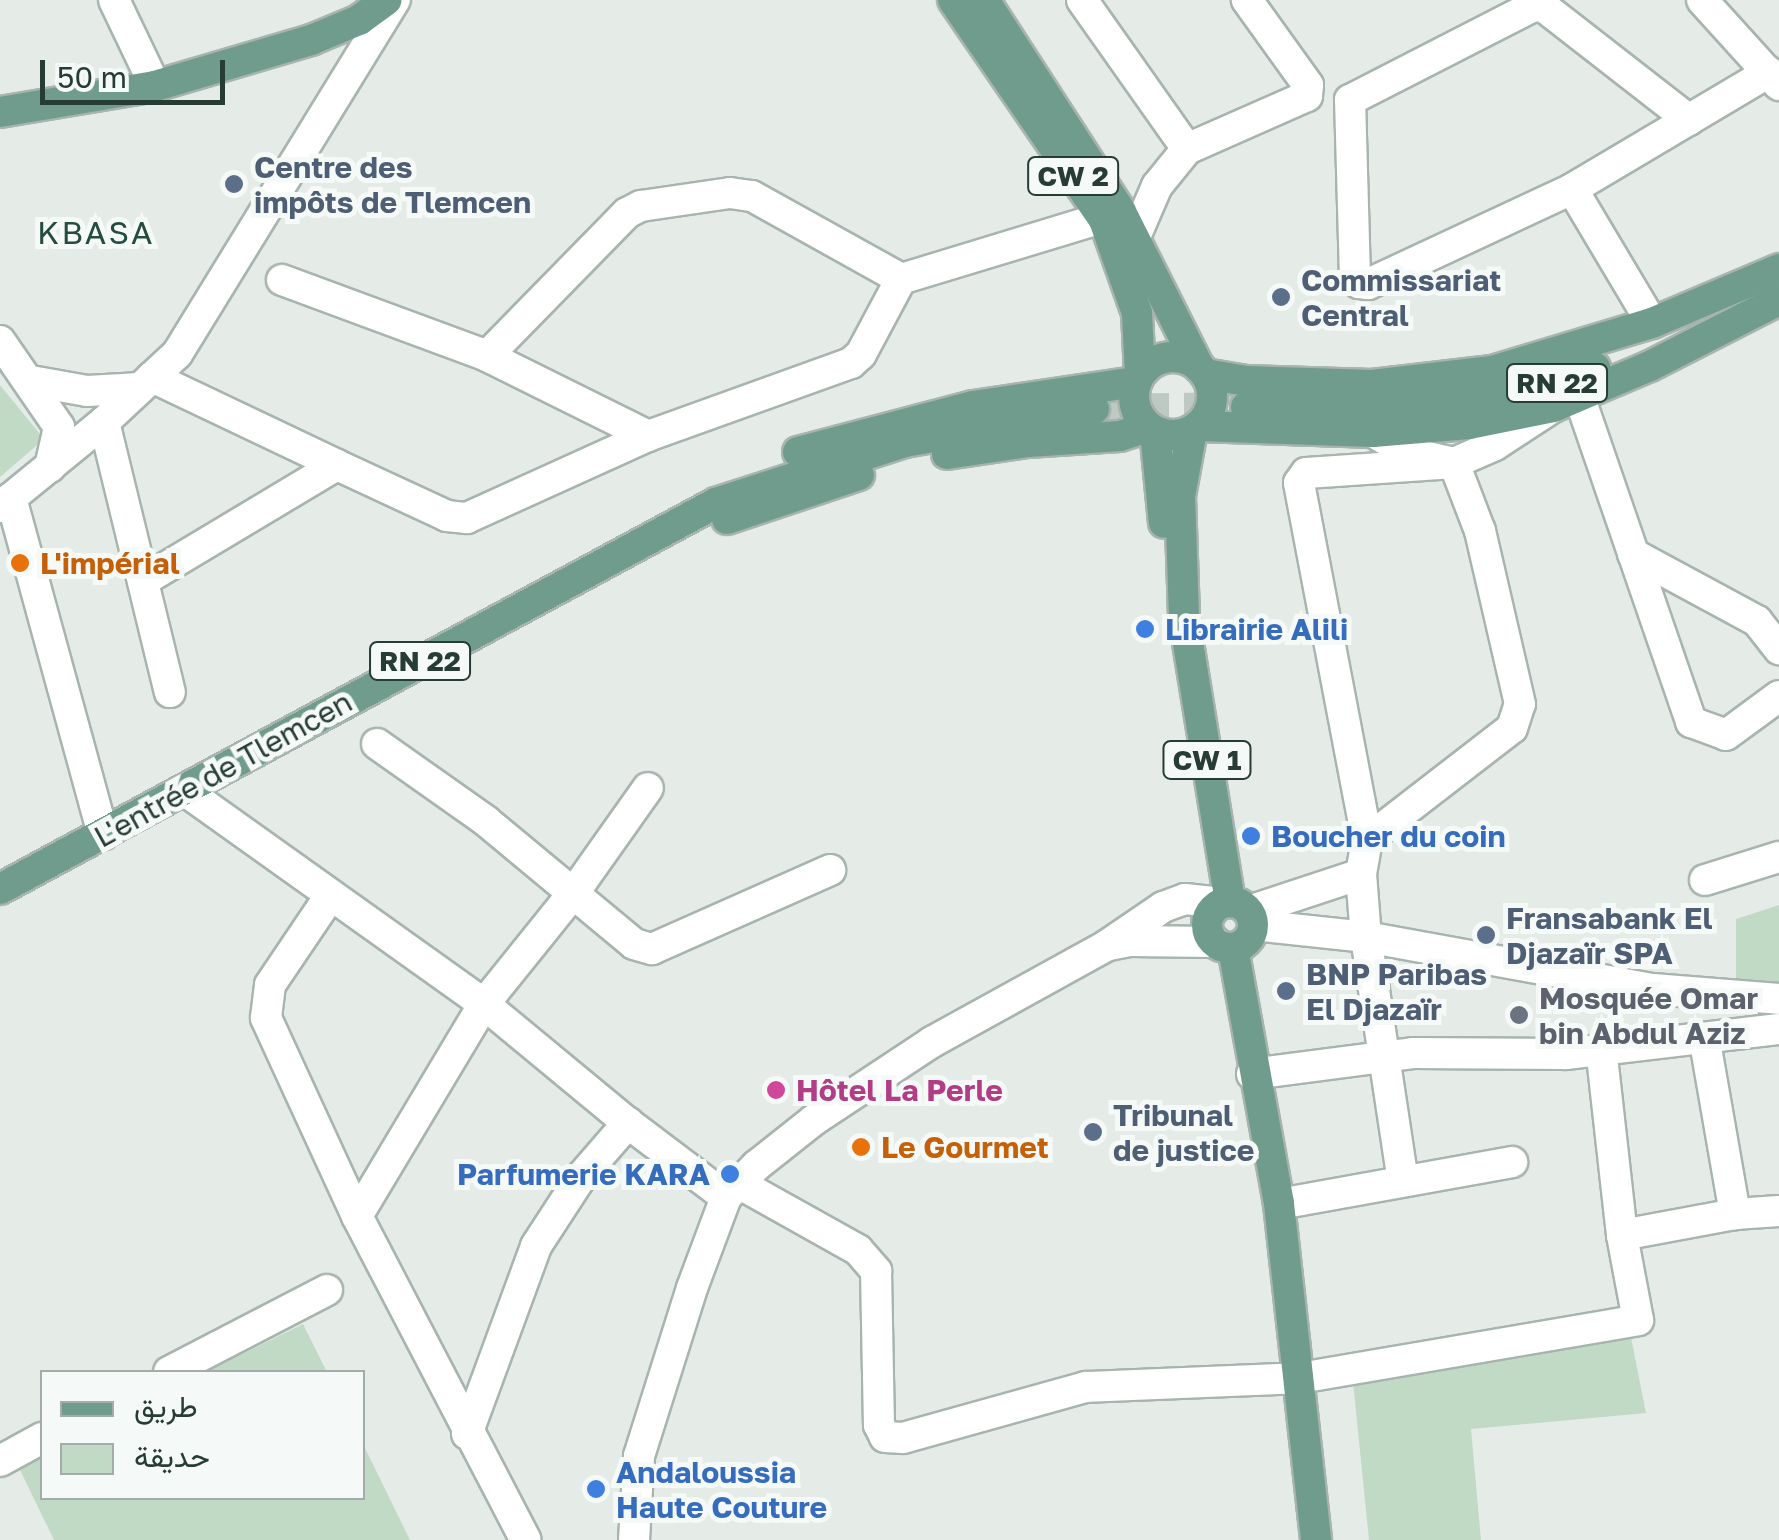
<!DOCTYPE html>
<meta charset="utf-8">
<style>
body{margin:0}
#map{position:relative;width:1779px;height:1540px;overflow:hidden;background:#e5ece8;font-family:"Golos Text",Vazirmatn,sans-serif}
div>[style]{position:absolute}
.green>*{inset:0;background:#c1dac6}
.major-tunnel>*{height:30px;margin-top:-15px;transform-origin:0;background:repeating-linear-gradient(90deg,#bfc9c4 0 30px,transparent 0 45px)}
.roads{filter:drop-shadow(2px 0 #a8b4ae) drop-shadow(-2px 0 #a8b4ae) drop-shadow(0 2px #a8b4ae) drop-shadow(0 -2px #a8b4ae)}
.minor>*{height:30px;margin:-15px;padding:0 15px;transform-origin:15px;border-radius:15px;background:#fff}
.major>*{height:30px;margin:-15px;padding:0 15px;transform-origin:15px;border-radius:15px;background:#6f9c8d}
.major>.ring{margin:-15px;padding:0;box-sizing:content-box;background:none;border:30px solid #6f9c8d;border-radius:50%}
.dots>*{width:28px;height:28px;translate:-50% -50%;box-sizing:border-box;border:5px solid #f5f9f7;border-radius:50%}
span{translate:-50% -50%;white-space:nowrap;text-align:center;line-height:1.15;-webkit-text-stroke:10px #f5f9f7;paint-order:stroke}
.shield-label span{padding:2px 8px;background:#f5f9f7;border:2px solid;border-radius:8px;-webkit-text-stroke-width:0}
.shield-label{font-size:28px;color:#263c34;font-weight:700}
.service-label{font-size:30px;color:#4e5e75;font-weight:700}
.left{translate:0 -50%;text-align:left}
.food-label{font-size:30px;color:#c56008;font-weight:700}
.shop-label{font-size:30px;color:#366cbe;font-weight:700}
.right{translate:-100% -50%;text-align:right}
.street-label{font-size:30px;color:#263c34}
.worship-label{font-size:30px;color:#5b616d;font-weight:700}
.hotel-label{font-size:30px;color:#b23c85;font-weight:700}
.neighbourhood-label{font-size:32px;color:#244c3f;letter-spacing:2.5px}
.legend{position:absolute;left:40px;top:1370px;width:325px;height:130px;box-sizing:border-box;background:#f5f9f7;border:2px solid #a2ada9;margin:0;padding:12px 18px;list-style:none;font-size:30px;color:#263c34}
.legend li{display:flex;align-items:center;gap:20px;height:50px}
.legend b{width:50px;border:2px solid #a2ada9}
.scale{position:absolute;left:40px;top:60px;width:185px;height:45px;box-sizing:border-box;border:5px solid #263c34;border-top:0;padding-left:12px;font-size:30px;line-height:35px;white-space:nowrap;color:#263c34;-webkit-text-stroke:8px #f5f9f7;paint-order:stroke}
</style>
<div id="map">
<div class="green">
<div style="clip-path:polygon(0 385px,44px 439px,0 477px)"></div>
<div style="clip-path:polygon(1779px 905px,1779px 993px,1736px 988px,1736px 919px)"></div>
<div style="clip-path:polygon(303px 1324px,327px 1372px,206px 1372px)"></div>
<div style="clip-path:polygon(1630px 1332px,1646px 1413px,1471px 1429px,1481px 1540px,1369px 1540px,1353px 1382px)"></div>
<div style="clip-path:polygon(363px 1444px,410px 1540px,54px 1540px,18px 1466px,42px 1454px,42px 1498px,362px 1498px)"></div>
</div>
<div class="major-tunnel">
<div style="left:1094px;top:409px;width:152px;rotate:-0.8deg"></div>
</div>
<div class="roads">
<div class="minor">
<div style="left:114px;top:0;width:95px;rotate:64.5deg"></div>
<div style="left:1082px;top:0;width:182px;rotate:54.8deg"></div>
<div style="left:1702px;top:0;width:115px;rotate:47.8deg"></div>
<div style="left:1572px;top:189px;width:225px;rotate:155deg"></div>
<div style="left:1368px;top:284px;width:9px;rotate:-174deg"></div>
<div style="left:1359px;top:283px;width:6px;rotate:-129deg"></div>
<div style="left:1355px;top:278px;width:178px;rotate:-91.6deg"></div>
<div style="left:1350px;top:100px;width:207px;rotate:-27.1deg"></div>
<div style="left:1534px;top:6px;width:10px;rotate:6deg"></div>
<div style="left:1544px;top:7px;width:184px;rotate:37.9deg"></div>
<div style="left:1135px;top:237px;width:56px;rotate:-66.7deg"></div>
<div style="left:1157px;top:186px;width:48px;rotate:-51deg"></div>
<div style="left:1187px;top:149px;width:131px;rotate:-23.8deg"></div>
<div style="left:1307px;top:96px;width:11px;rotate:-85deg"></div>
<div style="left:1308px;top:85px;width:105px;rotate:-125.7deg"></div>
<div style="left:282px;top:280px;width:219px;rotate:20.3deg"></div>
<div style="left:487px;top:356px;width:180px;rotate:26.4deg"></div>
<div style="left:1652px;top:323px;width:156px;rotate:-120.8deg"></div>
<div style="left:1572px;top:189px;width:229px;rotate:-30.7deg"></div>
<div style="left:0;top:341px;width:104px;rotate:55.5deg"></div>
<div style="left:59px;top:427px;width:41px;rotate:102.7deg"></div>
<div style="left:487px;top:356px;width:200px;rotate:-45.6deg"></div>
<div style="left:627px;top:213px;width:16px;rotate:-27deg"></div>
<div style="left:641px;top:206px;width:90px;rotate:-8.3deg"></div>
<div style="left:730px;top:193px;width:22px;rotate:8deg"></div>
<div style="left:752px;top:196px;width:171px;rotate:29.1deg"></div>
<div style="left:901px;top:279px;width:230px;rotate:-16.9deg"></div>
<div style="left:152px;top:377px;width:205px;rotate:25.4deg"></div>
<div style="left:31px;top:381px;width:57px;rotate:10.1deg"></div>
<div style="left:87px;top:391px;width:53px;rotate:-3.2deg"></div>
<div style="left:1579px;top:396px;width:345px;rotate:71deg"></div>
<div style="left:1691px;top:722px;width:37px;rotate:20deg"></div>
<div style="left:1726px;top:735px;width:66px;rotate:-36.3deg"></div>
<div style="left:104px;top:422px;width:278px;rotate:76.3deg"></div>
<div style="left:1373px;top:432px;width:42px;rotate:30.3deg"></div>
<div style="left:1409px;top:453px;width:46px;rotate:12.5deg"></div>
<div style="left:1454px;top:463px;width:45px;rotate:-23.7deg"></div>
<div style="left:1495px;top:445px;width:69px;rotate:-33.2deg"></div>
<div style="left:11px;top:498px;width:349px;rotate:74.7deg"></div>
<div style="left:0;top:507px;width:134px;rotate:-39.3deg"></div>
<div style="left:104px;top:422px;width:100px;rotate:-43deg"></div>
<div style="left:177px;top:354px;width:416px;rotate:-58.4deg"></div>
<div style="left:1633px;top:554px;width:141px;rotate:28.4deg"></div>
<div style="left:1757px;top:621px;width:36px;rotate:52deg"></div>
<div style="left:143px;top:581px;width:226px;rotate:-30.9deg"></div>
<div style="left:337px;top:465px;width:121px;rotate:24.9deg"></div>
<div style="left:447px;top:516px;width:20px;rotate:6deg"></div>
<div style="left:467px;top:518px;width:199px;rotate:-24.4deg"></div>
<div style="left:648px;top:436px;width:216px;rotate:-19.8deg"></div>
<div style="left:851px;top:363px;width:13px;rotate:-42deg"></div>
<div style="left:861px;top:354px;width:85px;rotate:-61.9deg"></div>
<div style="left:377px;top:744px;width:133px;rotate:35.2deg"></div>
<div style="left:486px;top:821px;width:192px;rotate:39.7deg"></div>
<div style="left:634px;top:944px;width:19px;rotate:16deg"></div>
<div style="left:652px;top:949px;width:195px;rotate:-23.9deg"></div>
<div style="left:184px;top:790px;width:369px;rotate:35.5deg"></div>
<div style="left:484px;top:1004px;width:187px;rotate:39.6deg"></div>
<div style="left:628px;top:1123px;width:123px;rotate:37.1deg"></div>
<div style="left:1367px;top:840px;width:183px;rotate:-37.7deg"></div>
<div style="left:1512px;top:728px;width:25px;rotate:-72deg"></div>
<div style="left:1520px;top:704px;width:178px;rotate:-103deg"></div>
<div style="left:1480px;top:531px;width:73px;rotate:-110.9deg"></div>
<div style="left:1454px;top:463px;width:148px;rotate:176.1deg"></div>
<div style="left:1306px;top:473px;width:12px;rotate:125deg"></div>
<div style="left:1299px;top:483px;width:363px;rotate:79.2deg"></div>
<div style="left:1367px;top:840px;width:35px;rotate:100deg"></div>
<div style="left:1361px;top:874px;width:63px;rotate:85.5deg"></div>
<div style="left:1366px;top:937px;width:247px;rotate:81.4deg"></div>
<div style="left:1705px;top:880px;width:77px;rotate:-17.3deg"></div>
<div style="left:330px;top:896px;width:107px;rotate:124deg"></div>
<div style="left:270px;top:985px;width:33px;rotate:97deg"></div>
<div style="left:266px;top:1018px;width:218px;rotate:65.3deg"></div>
<div style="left:357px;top:1216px;width:365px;rotate:62.5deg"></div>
<div style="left:1249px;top:911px;width:118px;rotate:-18.3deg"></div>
<div style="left:1254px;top:925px;width:113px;rotate:6.1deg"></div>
<div style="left:1366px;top:937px;width:292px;rotate:10.3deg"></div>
<div style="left:1653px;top:989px;width:126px;rotate:4.5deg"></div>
<div style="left:1109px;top:945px;width:21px;rotate:-11deg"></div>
<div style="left:1130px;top:941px;width:85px;rotate:0.7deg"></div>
<div style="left:1705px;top:1042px;width:175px;rotate:80.1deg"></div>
<div style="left:1252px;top:1074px;width:162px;rotate:-7.4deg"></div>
<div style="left:1413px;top:1053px;width:153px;rotate:0.4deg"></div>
<div style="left:1566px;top:1054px;width:214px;rotate:-6.7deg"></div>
<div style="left:740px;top:1184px;width:135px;rotate:29.2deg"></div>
<div style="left:858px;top:1250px;width:28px;rotate:49deg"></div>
<div style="left:876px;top:1271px;width:154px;rotate:88.9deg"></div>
<div style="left:879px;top:1425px;width:13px;rotate:63deg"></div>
<div style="left:885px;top:1437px;width:18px;rotate:3deg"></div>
<div style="left:903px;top:1438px;width:190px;rotate:-15.6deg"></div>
<div style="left:1086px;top:1387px;width:214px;rotate:-2.4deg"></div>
<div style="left:1300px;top:1378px;width:343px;rotate:-9.7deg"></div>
<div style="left:1638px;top:1320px;width:86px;rotate:-100.7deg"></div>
<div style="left:1622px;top:1235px;width:187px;rotate:-96.4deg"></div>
<div style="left:1279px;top:1204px;width:237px;rotate:-10.2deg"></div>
<div style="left:357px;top:1216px;width:247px;rotate:-59.1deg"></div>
<div style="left:484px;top:1004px;width:145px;rotate:-51.2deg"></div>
<div style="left:575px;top:891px;width:126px;rotate:-54.7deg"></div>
<div style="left:1622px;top:1235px;width:115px;rotate:-10.5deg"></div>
<div style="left:1735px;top:1214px;width:44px;rotate:-3.9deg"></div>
<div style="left:169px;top:1372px;width:178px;rotate:-27.4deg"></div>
<div style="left:467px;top:1434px;width:200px;rotate:-69.8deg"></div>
<div style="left:536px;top:1246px;width:82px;rotate:-56.9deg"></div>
<div style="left:581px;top:1177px;width:72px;rotate:-49deg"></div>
<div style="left:0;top:1461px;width:48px;rotate:-28.7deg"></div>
<div style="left:634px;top:1540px;width:84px;rotate:-86.6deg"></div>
<div style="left:639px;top:1456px;width:176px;rotate:-72.5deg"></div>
<div style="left:692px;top:1288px;width:97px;rotate:-69.5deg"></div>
<div style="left:726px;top:1197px;width:43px;rotate:-45.9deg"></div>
<div style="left:756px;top:1166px;width:74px;rotate:-38.4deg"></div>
<div style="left:814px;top:1120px;width:141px;rotate:-33.5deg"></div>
<div style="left:932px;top:1042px;width:199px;rotate:-28.9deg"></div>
<div style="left:1106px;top:946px;width:69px;rotate:-34.4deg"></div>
<div style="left:1163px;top:907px;width:23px;rotate:-20deg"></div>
<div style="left:1185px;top:899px;width:37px;rotate:6deg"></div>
</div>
<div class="major">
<div style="left:953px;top:0;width:267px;rotate:55.5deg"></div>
<div style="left:1104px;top:220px;width:99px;rotate:70.5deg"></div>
<div style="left:1137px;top:313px;width:61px;rotate:87.2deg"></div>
<div style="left:984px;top:0;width:252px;rotate:57.1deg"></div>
<div style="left:1121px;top:212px;width:174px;rotate:63.3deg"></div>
<div style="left:0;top:112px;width:157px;rotate:-9.5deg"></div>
<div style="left:155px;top:86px;width:163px;rotate:-16.4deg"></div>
<div style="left:311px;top:40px;width:52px;rotate:-22.6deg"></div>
<div style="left:359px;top:20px;width:34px;rotate:-36deg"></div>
<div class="ring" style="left:1134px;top:357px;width:48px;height:48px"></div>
<div style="left:1205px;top:374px;width:42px;rotate:9.7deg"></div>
<div style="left:1246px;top:381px;width:126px;rotate:1.8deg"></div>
<div style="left:1372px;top:385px;width:121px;rotate:-6.7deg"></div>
<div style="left:1492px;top:371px;width:167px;rotate:-16.7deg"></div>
<div style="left:1652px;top:323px;width:138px;rotate:-23deg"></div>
<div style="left:1246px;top:407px;width:121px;rotate:0.9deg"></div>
<div style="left:1367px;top:409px;width:93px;rotate:-3.7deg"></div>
<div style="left:1460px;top:403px;width:72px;rotate:-10.4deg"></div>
<div style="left:1531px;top:390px;width:68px;rotate:-19deg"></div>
<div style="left:1198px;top:426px;width:175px;rotate:2deg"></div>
<div style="left:1373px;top:432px;width:96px;rotate:-4.8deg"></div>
<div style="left:1469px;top:424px;width:86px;rotate:-11.4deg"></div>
<div style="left:1553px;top:407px;width:105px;rotate:-22.9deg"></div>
<div style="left:1650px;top:366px;width:145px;rotate:-27.1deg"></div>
<div style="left:1192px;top:430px;width:67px;rotate:100.3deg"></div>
<div style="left:1180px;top:496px;width:122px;rotate:88.1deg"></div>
<div style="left:1184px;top:618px;width:288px;rotate:80.8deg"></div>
<div style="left:1155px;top:431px;width:92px;rotate:84.4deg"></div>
<div style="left:798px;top:452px;width:181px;rotate:-14.7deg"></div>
<div style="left:973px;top:406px;width:165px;rotate:-8.4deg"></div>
<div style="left:947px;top:454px;width:82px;rotate:-8.4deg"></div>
<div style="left:1028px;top:442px;width:92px;rotate:-3.7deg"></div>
<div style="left:1120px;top:436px;width:29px;rotate:-18deg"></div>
<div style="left:727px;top:519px;width:139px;rotate:-18.4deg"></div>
<div style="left:0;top:889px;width:813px;rotate:-28.33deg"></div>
<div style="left:716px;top:503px;width:199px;rotate:-17.9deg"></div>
<div style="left:905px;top:442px;width:192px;rotate:-9.9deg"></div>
<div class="ring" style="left:1207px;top:902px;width:16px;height:16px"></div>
<div style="left:1233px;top:948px;width:260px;rotate:79.8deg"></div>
<div style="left:1279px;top:1204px;width:338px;rotate:83.7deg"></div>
</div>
</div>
<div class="dots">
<div style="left:234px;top:184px;background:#5c6f8a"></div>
<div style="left:1281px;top:297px;background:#5c6f8a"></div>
<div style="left:20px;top:563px;background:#e8710a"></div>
<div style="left:1145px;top:629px;background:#3f7fe0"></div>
<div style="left:1251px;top:836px;background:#3f7fe0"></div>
<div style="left:1486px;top:935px;background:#5c6f8a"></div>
<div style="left:1286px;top:991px;background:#5c6f8a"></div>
<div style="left:1519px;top:1015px;background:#6b7280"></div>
<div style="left:776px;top:1090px;background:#d1479c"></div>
<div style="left:1093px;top:1132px;background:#5c6f8a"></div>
<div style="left:861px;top:1147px;background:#e8710a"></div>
<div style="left:730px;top:1174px;background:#3f7fe0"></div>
<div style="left:596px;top:1489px;background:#3f7fe0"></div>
</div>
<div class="shield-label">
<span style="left:1073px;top:176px">CW 2</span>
<span style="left:1557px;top:383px">RN 22</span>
<span style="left:420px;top:661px">RN 22</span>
<span style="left:1207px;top:760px">CW 1</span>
</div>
<div class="service-label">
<span class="left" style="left:254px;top:184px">Centre des<br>impôts de Tlemcen</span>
<span class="left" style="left:1301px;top:297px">Commissariat<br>Central</span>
<span class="left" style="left:1506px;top:935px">Fransabank El<br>Djazaïr SPA</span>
<span class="left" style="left:1306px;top:991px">BNP Paribas<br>El Djazaïr</span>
<span class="left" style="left:1113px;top:1132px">Tribunal<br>de justice</span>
</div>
<div class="food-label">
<span class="left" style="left:40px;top:563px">L'impérial</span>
<span class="left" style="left:881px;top:1147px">Le Gourmet</span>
</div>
<div class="shop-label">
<span class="left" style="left:1165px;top:629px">Librairie Alili</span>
<span class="left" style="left:1271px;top:836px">Boucher du coin</span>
<span class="right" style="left:710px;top:1174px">Parfumerie KARA</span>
<span class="left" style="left:616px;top:1489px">Andaloussia<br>Haute Couture</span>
</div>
<div class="street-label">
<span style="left:223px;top:769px;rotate:-29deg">L'entrée de Tlemcen</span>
</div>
<div class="worship-label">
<span class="left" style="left:1539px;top:1015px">Mosquée Omar<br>bin Abdul Aziz</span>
</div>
<div class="hotel-label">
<span class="left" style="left:796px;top:1090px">Hôtel La Perle</span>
</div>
<div class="neighbourhood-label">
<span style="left:96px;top:232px">KBASA</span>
</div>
<ul class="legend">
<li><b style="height:12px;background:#6f9c8d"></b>طريق</li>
<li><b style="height:28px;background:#c1dac6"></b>حديقة</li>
</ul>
<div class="scale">50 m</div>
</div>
